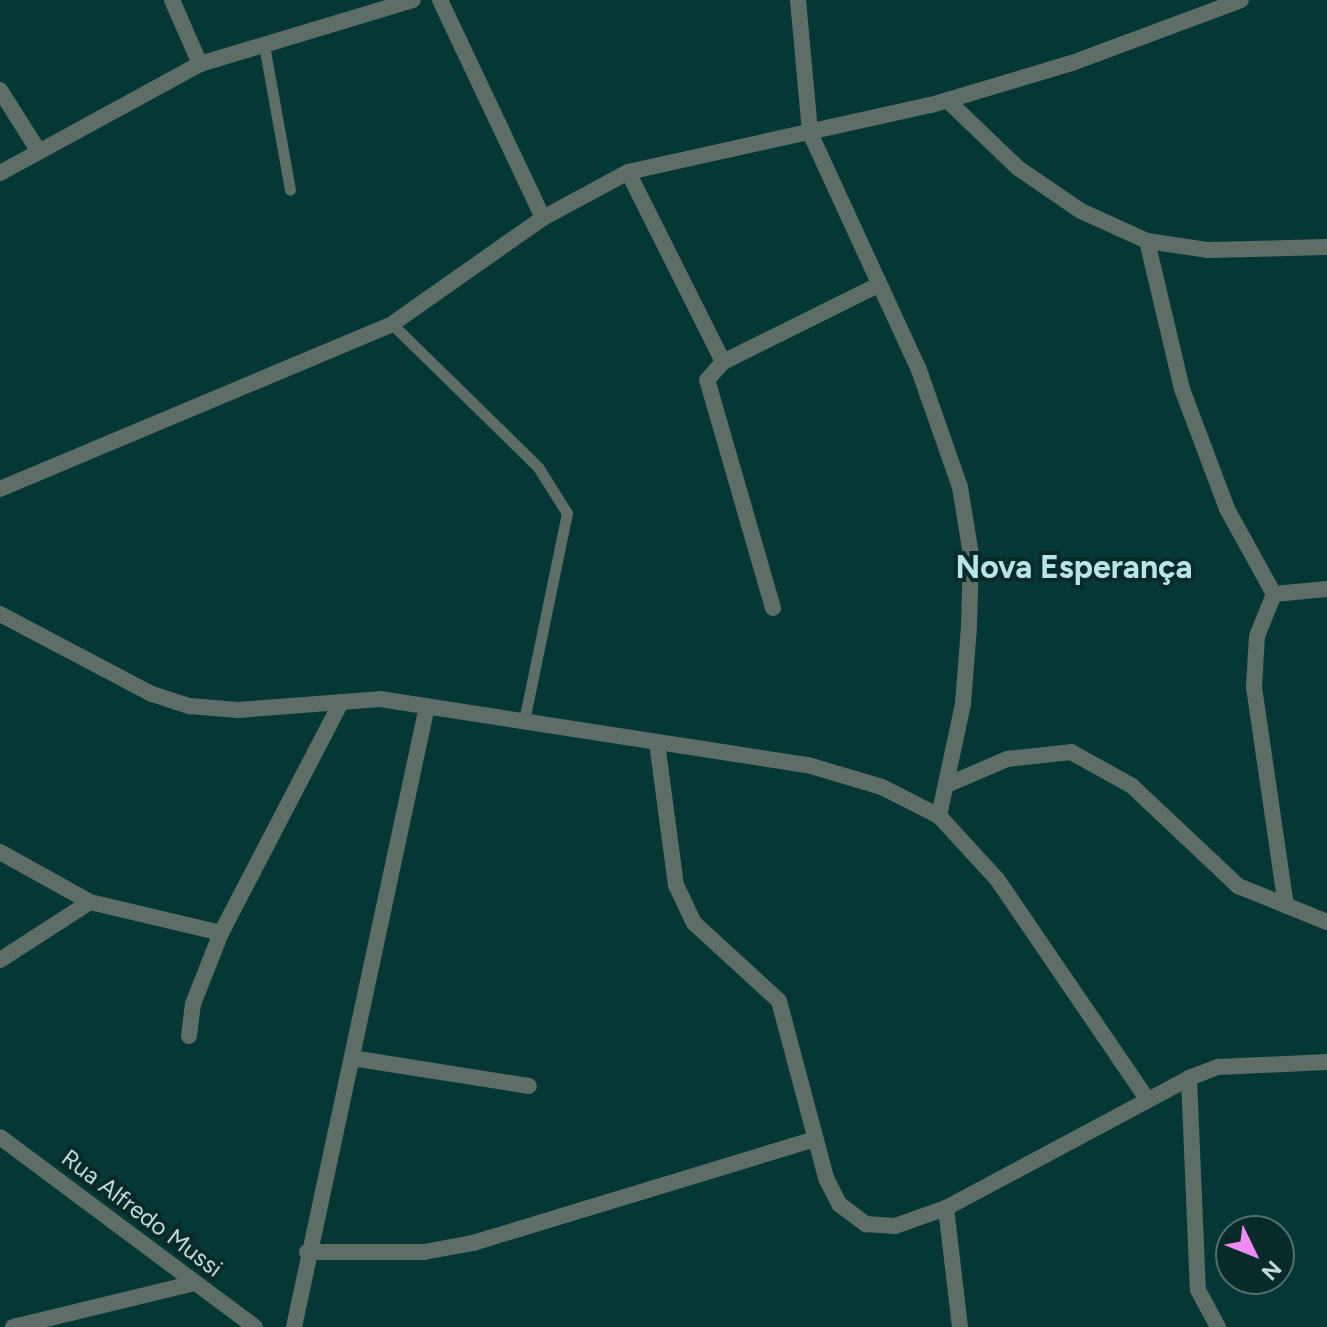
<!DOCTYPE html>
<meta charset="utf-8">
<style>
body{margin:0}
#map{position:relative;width:1327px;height:1327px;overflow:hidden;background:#053735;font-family:Figtree,sans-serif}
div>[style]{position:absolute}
.service>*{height:11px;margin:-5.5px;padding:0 5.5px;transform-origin:5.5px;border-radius:5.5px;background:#5e6e67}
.minor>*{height:16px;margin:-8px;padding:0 8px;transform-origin:8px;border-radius:8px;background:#5e6e67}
span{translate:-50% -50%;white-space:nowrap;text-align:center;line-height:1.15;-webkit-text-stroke:8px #082b2a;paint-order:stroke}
.street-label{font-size:24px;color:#c1d8d7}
.district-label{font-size:32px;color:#b7e6e4;font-weight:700}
.north{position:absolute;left:1215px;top:1215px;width:80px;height:80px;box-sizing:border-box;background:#082b2a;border:2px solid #52706f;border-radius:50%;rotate:133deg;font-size:22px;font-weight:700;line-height:32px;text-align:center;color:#c1d8d7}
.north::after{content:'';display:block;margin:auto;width:28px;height:36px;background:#f08bf5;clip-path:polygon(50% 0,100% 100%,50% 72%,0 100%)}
</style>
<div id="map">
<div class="service">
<div style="left:264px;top:45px;width:147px;rotate:79.8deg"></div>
<div style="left:392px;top:324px;width:204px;rotate:44.4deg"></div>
<div style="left:538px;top:467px;width:54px;rotate:57.8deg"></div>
<div style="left:567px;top:513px;width:212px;rotate:101.7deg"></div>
</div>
<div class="minor">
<div style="left:172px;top:0;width:70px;rotate:66.4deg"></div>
<div style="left:440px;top:0;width:241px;rotate:64.7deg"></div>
<div style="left:798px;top:0;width:134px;rotate:84.8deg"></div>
<div style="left:810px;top:133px;width:261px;rotate:65.3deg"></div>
<div style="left:919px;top:370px;width:124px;rotate:70.7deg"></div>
<div style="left:960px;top:487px;width:69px;rotate:80.8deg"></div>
<div style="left:971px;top:555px;width:72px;rotate:91.6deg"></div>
<div style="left:969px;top:627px;width:77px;rotate:94.5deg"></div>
<div style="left:963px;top:704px;width:115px;rotate:102.1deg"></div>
<div style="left:0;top:90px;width:67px;rotate:57.7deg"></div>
<div style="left:947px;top:100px;width:98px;rotate:43.8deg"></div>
<div style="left:1018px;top:168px;width:76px;rotate:34.3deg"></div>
<div style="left:1081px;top:211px;width:72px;rotate:24.4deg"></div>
<div style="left:1147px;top:241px;width:62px;rotate:8.4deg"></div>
<div style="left:1208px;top:250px;width:119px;rotate:-1.4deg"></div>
<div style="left:628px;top:172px;width:212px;rotate:63.4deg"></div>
<div style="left:0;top:173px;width:228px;rotate:-28.6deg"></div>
<div style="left:200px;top:64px;width:222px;rotate:-16.7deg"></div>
<div style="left:1147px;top:241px;width:152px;rotate:76.7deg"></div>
<div style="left:1182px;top:389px;width:128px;rotate:69.4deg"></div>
<div style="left:1227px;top:509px;width:97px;rotate:61.1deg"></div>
<div style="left:1274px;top:594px;width:45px;rotate:112deg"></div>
<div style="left:1257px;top:636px;width:51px;rotate:93.4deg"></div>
<div style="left:1254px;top:687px;width:221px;rotate:81.7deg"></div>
<div style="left:0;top:489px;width:425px;rotate:-22.8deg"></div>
<div style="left:392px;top:324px;width:184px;rotate:-35.1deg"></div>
<div style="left:543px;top:218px;width:97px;rotate:-28.4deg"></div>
<div style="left:628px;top:172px;width:310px;rotate:-12.5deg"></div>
<div style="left:931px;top:105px;width:147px;rotate:-16.6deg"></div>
<div style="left:1072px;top:63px;width:180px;rotate:-20.4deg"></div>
<div style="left:1274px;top:594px;width:53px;rotate:-5.4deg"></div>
<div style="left:773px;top:608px;width:237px;rotate:-106.1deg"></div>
<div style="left:707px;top:380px;width:24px;rotate:-48deg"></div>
<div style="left:723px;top:362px;width:173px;rotate:-26.4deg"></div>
<div style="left:0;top:614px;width:172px;rotate:27.8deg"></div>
<div style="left:152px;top:694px;width:40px;rotate:18deg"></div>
<div style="left:190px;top:706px;width:48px;rotate:4.8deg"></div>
<div style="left:238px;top:710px;width:142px;rotate:-4.4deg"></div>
<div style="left:380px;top:699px;width:433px;rotate:8.8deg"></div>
<div style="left:808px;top:765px;width:77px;rotate:16.6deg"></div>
<div style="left:882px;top:787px;width:64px;rotate:27deg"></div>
<div style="left:939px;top:816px;width:86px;rotate:47.4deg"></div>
<div style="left:997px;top:879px;width:266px;rotate:55.7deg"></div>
<div style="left:657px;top:743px;width:143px;rotate:82.4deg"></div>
<div style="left:676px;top:885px;width:42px;rotate:64.7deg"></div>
<div style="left:694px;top:923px;width:115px;rotate:42.5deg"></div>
<div style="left:779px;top:1001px;width:183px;rotate:75.1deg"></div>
<div style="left:826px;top:1178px;width:29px;rotate:63deg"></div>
<div style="left:839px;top:1204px;width:34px;rotate:37deg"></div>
<div style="left:866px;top:1224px;width:29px;rotate:4deg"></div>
<div style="left:895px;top:1226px;width:54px;rotate:-19.4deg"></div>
<div style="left:946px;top:1208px;width:276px;rotate:-28.1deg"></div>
<div style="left:1189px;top:1078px;width:31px;rotate:-21deg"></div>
<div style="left:1218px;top:1067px;width:109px;rotate:-2.6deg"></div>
<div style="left:949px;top:784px;width:63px;rotate:-23.3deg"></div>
<div style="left:1007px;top:759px;width:64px;rotate:-6.2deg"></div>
<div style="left:1071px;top:752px;width:70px;rotate:29.1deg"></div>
<div style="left:1132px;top:786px;width:146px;rotate:43.3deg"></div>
<div style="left:1238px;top:886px;width:96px;rotate:22deg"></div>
<div style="left:0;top:852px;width:103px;rotate:29.1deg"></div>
<div style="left:90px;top:902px;width:135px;rotate:13.3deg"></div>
<div style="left:0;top:960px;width:107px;rotate:-32.8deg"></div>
<div style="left:189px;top:1036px;width:32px;rotate:-83deg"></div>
<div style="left:193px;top:1004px;width:76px;rotate:-68.5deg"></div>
<div style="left:221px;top:933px;width:260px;rotate:-62.5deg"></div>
<div style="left:352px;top:1058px;width:179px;rotate:9deg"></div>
<div style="left:1189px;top:1078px;width:212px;rotate:87.6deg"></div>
<div style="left:1198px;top:1290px;width:42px;rotate:61.6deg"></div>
<div style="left:0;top:1137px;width:318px;rotate:36.7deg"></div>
<div style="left:946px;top:1208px;width:120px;rotate:83.3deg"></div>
<div style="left:307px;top:1252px;width:117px"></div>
<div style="left:424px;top:1252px;width:50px;rotate:-10.4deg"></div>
<div style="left:473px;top:1243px;width:358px;rotate:-16.9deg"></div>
<div style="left:13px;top:1327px;width:187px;rotate:-13.6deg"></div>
<div style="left:294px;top:1327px;width:635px;rotate:-77.91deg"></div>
</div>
<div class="street-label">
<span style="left:142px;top:1213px;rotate:37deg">Rua Alfredo Mussi</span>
</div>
<div class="district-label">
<span style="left:1074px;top:567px">Nova Esperança</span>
</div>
<div class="north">N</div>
</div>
